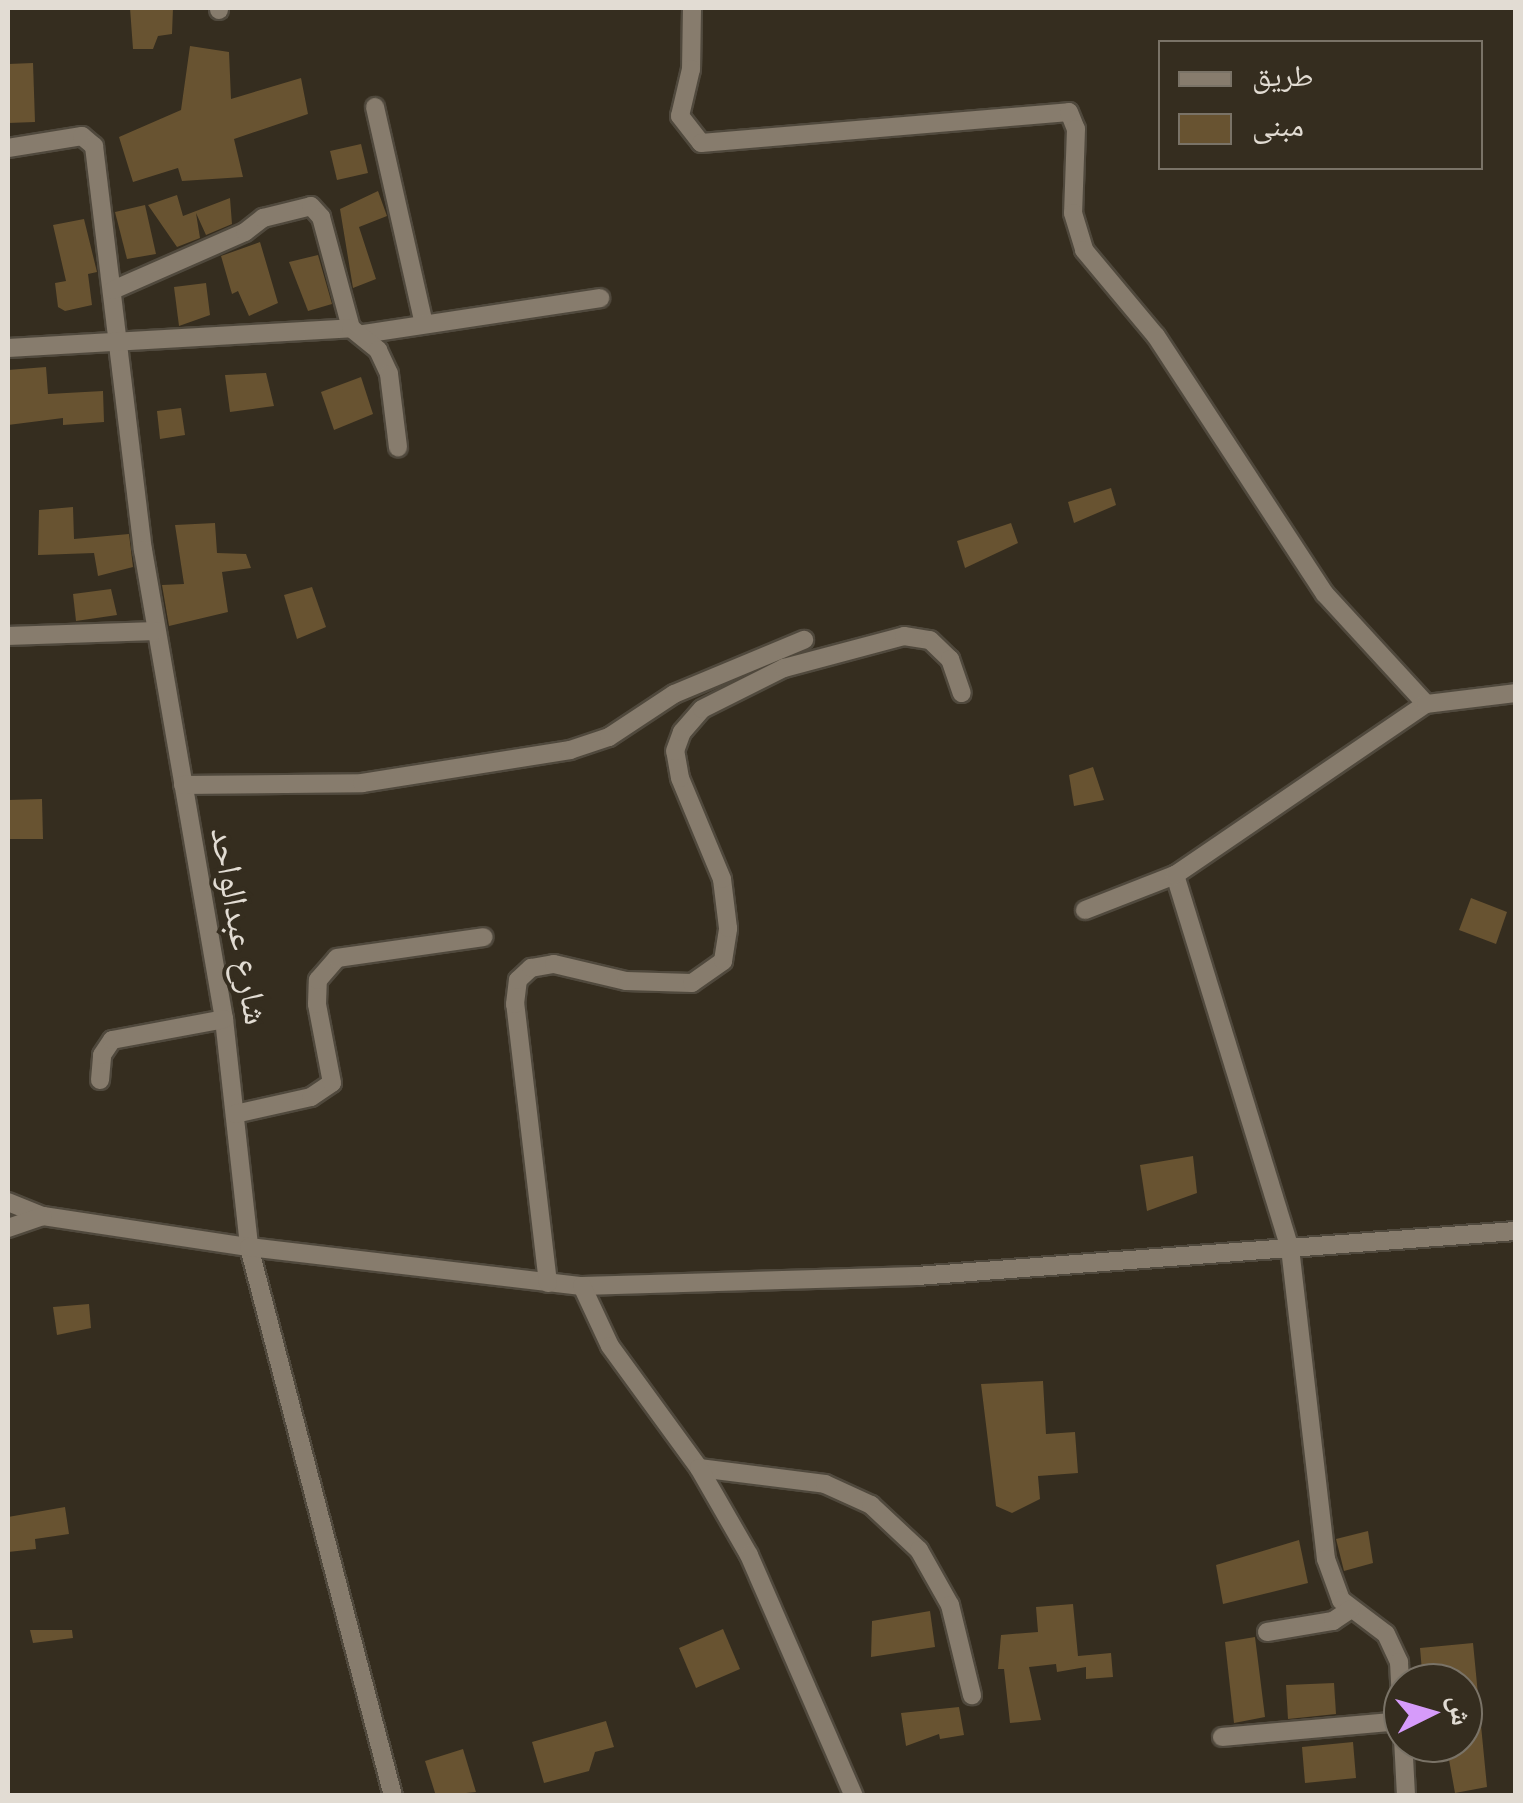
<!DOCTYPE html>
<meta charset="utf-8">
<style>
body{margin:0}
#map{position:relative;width:1523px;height:1803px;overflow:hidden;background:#352d1f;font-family:Montserrat,"Noto Naskh Arabic",sans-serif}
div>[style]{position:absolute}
.building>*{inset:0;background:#685331}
.roads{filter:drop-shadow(2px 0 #50493d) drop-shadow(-2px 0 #50493d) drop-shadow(0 2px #50493d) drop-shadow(0 -2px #50493d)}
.minor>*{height:18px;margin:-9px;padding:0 9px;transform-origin:9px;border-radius:9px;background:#877c6d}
span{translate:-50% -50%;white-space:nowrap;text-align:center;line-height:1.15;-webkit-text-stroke:8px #352d1f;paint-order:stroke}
.street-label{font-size:35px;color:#e2dcd3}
.frame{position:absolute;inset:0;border:10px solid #e2dcd3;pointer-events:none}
.legend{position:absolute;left:1158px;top:40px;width:325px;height:130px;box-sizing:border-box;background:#352d1f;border:2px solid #7a7367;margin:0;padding:12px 18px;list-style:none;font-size:30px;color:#e2dcd3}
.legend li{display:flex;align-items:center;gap:20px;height:50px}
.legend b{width:50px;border:2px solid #7a7367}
.north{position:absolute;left:1383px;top:1663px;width:100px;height:100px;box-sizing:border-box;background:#352d1f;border:2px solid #7a7367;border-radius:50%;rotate:85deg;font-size:28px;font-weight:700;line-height:40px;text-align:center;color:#e2dcd3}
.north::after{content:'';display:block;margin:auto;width:35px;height:45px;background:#d69bfa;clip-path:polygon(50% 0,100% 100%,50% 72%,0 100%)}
</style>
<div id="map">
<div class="building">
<div style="clip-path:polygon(130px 8px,173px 8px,172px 34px,158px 36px,153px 49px,133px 49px)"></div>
<div style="clip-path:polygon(190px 46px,229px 52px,231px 99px,301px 78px,308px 114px,234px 139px,243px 177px,182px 181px,178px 168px,133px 182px,119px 137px,181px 110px)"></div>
<div style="clip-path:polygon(33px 63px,35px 122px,8px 123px,8px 64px)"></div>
<div style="clip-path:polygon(361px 144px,368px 173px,337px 180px,330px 151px)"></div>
<div style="clip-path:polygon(378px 191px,387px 216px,359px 227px,376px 279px,353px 288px,340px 209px)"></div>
<div style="clip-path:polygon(177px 195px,183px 216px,230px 198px,232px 224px,206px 235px,196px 213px,200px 238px,177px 247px,148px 205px)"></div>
<div style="clip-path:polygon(145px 205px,156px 254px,127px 259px,115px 212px)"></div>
<div style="clip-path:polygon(84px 219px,97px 272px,88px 274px,92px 305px,65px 311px,58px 307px,55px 283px,66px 281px,53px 225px)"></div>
<div style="clip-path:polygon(260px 242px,278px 303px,249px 316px,238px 291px,232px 294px,221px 256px)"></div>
<div style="clip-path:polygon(318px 255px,332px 304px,308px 311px,289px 262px)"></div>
<div style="clip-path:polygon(206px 283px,210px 315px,179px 326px,174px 287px)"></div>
<div style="clip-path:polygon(46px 367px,48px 394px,103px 391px,104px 422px,63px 425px,63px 418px,8px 425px,8px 370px)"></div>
<div style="clip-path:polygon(266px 373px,274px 406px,230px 412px,225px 375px)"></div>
<div style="clip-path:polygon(361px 377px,373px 414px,334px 430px,321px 392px)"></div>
<div style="clip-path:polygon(181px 408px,185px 435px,160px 439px,157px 411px)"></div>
<div style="clip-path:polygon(1111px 488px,1116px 505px,1074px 523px,1068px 502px)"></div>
<div style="clip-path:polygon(73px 507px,74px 539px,129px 534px,133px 567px,98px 576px,94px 553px,38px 555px,39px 510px)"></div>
<div style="clip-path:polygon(215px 523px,217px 553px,246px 554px,251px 568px,222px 572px,228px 612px,169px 626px,162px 585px,184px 584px,175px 525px)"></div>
<div style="clip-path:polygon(1011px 523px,1018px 543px,965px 568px,957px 541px)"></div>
<div style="clip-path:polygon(312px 587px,326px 627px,297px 639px,284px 595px)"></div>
<div style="clip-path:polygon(111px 589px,117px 615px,76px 621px,73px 594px)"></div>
<div style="clip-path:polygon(1093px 767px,1104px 800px,1074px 806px,1069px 775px)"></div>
<div style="clip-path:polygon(42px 799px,43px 839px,8px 839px,8px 800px)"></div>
<div style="clip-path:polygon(1471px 898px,1507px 912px,1496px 944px,1459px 930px)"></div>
<div style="clip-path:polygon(1193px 1156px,1197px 1193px,1147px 1211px,1140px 1165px)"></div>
<div style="clip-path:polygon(89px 1304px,91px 1328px,57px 1335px,53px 1307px)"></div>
<div style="clip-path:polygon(1043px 1381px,1046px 1434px,1075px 1432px,1078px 1473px,1038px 1476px,1040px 1499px,1012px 1513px,996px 1506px,981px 1384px)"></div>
<div style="clip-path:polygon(65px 1507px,69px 1534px,35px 1539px,36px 1549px,8px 1552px,8px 1517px)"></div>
<div style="clip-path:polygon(1368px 1531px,1373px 1563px,1344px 1571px,1336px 1539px)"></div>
<div style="clip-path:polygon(1299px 1540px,1308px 1583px,1223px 1604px,1216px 1565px)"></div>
<div style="clip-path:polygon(1073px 1604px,1078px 1656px,1111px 1653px,1113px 1677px,1086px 1679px,1086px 1667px,1057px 1672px,1056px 1664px,1029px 1667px,1041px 1720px,1010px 1723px,1004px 1669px,998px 1669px,1001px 1635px,1038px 1632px,1036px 1607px)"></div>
<div style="clip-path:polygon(930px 1611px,935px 1647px,871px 1657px,872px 1621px)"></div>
<div style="clip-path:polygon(723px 1629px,740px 1669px,696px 1688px,679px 1648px)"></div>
<div style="clip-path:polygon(30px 1630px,72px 1630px,73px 1638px,33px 1643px)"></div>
<div style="clip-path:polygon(1255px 1637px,1265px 1717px,1234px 1723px,1225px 1642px)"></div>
<div style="clip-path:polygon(1473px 1643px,1487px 1787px,1455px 1793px,1446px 1743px,1463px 1743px,1463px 1683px,1423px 1683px,1420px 1648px)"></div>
<div style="clip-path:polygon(1334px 1683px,1336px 1714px,1288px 1719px,1286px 1685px)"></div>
<div style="clip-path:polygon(959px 1707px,964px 1735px,940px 1739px,939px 1734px,906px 1746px,901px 1713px)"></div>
<div style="clip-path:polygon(606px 1721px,614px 1747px,595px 1752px,589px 1771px,544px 1783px,532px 1742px)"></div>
<div style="clip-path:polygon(1353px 1742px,1356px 1778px,1305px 1783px,1302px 1747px)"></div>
<div style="clip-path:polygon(463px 1749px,476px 1792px,436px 1796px,425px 1761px)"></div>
</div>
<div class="roads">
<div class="minor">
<div style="left:692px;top:8px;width:61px;rotate:90.9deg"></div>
<div style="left:691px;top:69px;width:48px;rotate:103.2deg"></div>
<div style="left:680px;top:116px;width:34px;rotate:52deg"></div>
<div style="left:701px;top:143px;width:369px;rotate:-4.8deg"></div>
<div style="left:1069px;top:112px;width:18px;rotate:68deg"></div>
<div style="left:1076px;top:129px;width:84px;rotate:92deg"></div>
<div style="left:1073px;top:213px;width:39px;rotate:73deg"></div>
<div style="left:1084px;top:250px;width:112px;rotate:50.1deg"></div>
<div style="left:1156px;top:336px;width:308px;rotate:56.8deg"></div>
<div style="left:1325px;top:594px;width:149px;rotate:47.4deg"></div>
<div style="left:219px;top:10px;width:2px;rotate:-90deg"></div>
<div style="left:375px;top:107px;width:222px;rotate:77.3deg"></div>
<div style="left:8px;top:148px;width:75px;rotate:-9.2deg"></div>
<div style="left:82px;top:136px;width:16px;rotate:40deg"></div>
<div style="left:94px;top:146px;width:407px;rotate:83.1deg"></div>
<div style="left:143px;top:550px;width:476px;rotate:80.2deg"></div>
<div style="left:224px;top:1019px;width:229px;rotate:83.7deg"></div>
<div style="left:249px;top:1247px;width:568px;rotate:75.3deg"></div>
<div style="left:113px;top:290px;width:144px;rotate:-23.7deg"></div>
<div style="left:245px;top:232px;width:23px;rotate:-38deg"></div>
<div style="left:263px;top:218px;width:49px;rotate:-14deg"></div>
<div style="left:311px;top:206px;width:15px;rotate:48deg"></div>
<div style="left:321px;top:217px;width:115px;rotate:74.9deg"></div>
<div style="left:363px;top:334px;width:240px;rotate:-8.6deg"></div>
<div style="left:8px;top:348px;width:344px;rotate:-3.3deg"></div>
<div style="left:351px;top:328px;width:35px;rotate:39deg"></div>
<div style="left:378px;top:350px;width:26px;rotate:65deg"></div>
<div style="left:389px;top:374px;width:74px;rotate:83deg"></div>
<div style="left:8px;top:636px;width:147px;rotate:-1.9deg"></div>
<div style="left:183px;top:785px;width:179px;rotate:-0.6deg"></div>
<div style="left:362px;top:783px;width:211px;rotate:-9deg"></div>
<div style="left:570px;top:750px;width:41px;rotate:-18.4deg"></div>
<div style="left:609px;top:737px;width:78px;rotate:-33.5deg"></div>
<div style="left:674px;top:694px;width:141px;rotate:-22.6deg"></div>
<div style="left:1175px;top:875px;width:390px;rotate:72.9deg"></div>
<div style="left:1290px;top:1248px;width:313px;rotate:83.4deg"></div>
<div style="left:1326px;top:1559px;width:44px;rotate:69.9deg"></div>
<div style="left:1341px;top:1600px;width:56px;rotate:37.1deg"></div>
<div style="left:1386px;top:1634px;width:31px;rotate:65deg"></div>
<div style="left:1399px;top:1662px;width:134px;rotate:87deg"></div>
<div style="left:1085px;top:910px;width:97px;rotate:-21.3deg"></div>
<div style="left:1175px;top:875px;width:304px;rotate:-34.3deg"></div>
<div style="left:1426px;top:704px;width:91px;rotate:-7deg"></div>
<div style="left:100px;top:1080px;width:25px;rotate:-85deg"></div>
<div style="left:102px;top:1055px;width:18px;rotate:-56deg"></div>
<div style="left:112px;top:1040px;width:114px;rotate:-10.6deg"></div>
<div style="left:235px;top:1114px;width:78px;rotate:-12.6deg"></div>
<div style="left:311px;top:1097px;width:25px;rotate:-34deg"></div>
<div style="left:332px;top:1083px;width:80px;rotate:-100.8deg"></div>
<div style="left:317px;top:1004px;width:24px;rotate:-88deg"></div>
<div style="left:318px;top:980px;width:29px;rotate:-49deg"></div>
<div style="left:337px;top:958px;width:148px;rotate:-8.1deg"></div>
<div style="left:8px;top:1202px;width:38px;rotate:22deg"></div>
<div style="left:43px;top:1216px;width:208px;rotate:8.6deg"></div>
<div style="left:249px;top:1247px;width:335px;rotate:6.7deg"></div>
<div style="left:582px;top:1286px;width:335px;rotate:-1.7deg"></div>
<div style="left:917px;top:1276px;width:601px;rotate:-4.3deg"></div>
<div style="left:8px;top:1228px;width:37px;rotate:-19deg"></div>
<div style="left:548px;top:1283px;width:281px;rotate:-96.7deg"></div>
<div style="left:515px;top:1004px;width:24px;rotate:-83deg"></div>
<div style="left:518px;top:980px;width:18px;rotate:-43deg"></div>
<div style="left:531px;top:968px;width:23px;rotate:-10deg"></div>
<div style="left:554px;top:964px;width:74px;rotate:13.3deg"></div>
<div style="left:626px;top:981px;width:66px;rotate:1.7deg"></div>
<div style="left:692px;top:983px;width:38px;rotate:-35deg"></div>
<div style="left:723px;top:961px;width:33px;rotate:-81deg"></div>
<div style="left:728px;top:928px;width:49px;rotate:-97deg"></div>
<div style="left:722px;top:879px;width:109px;rotate:-112.6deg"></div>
<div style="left:680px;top:778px;width:27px;rotate:-100deg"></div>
<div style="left:675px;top:751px;width:20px;rotate:-70deg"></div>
<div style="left:682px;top:732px;width:30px;rotate:-49deg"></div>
<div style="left:702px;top:709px;width:92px;rotate:-26.6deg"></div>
<div style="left:784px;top:668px;width:124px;rotate:-14.9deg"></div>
<div style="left:904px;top:636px;width:26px;rotate:9deg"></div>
<div style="left:930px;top:640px;width:28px;rotate:44deg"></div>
<div style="left:950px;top:659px;width:36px;rotate:71deg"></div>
<div style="left:582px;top:1286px;width:66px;rotate:65deg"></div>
<div style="left:610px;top:1346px;width:151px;rotate:53.9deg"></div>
<div style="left:699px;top:1468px;width:127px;rotate:7.2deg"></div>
<div style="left:825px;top:1484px;width:51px;rotate:24.5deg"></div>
<div style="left:871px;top:1505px;width:66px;rotate:43.2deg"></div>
<div style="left:919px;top:1550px;width:63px;rotate:60.6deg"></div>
<div style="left:950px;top:1605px;width:93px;rotate:76.3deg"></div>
<div style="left:699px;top:1468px;width:100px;rotate:60.1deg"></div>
<div style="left:749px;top:1555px;width:263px;rotate:66.5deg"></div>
<div style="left:1267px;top:1632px;width:67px;rotate:-9.5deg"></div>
<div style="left:1333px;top:1621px;width:22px;rotate:-34deg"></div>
<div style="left:1222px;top:1737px;width:181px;rotate:-5.1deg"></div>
</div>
</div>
<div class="street-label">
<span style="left:240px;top:926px;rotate:80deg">شارع عبدالواحد</span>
</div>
<div class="frame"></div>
<ul class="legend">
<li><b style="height:12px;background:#877c6d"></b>طريق</li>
<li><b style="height:28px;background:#685331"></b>مبنى</li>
</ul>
<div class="north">ش</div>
</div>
